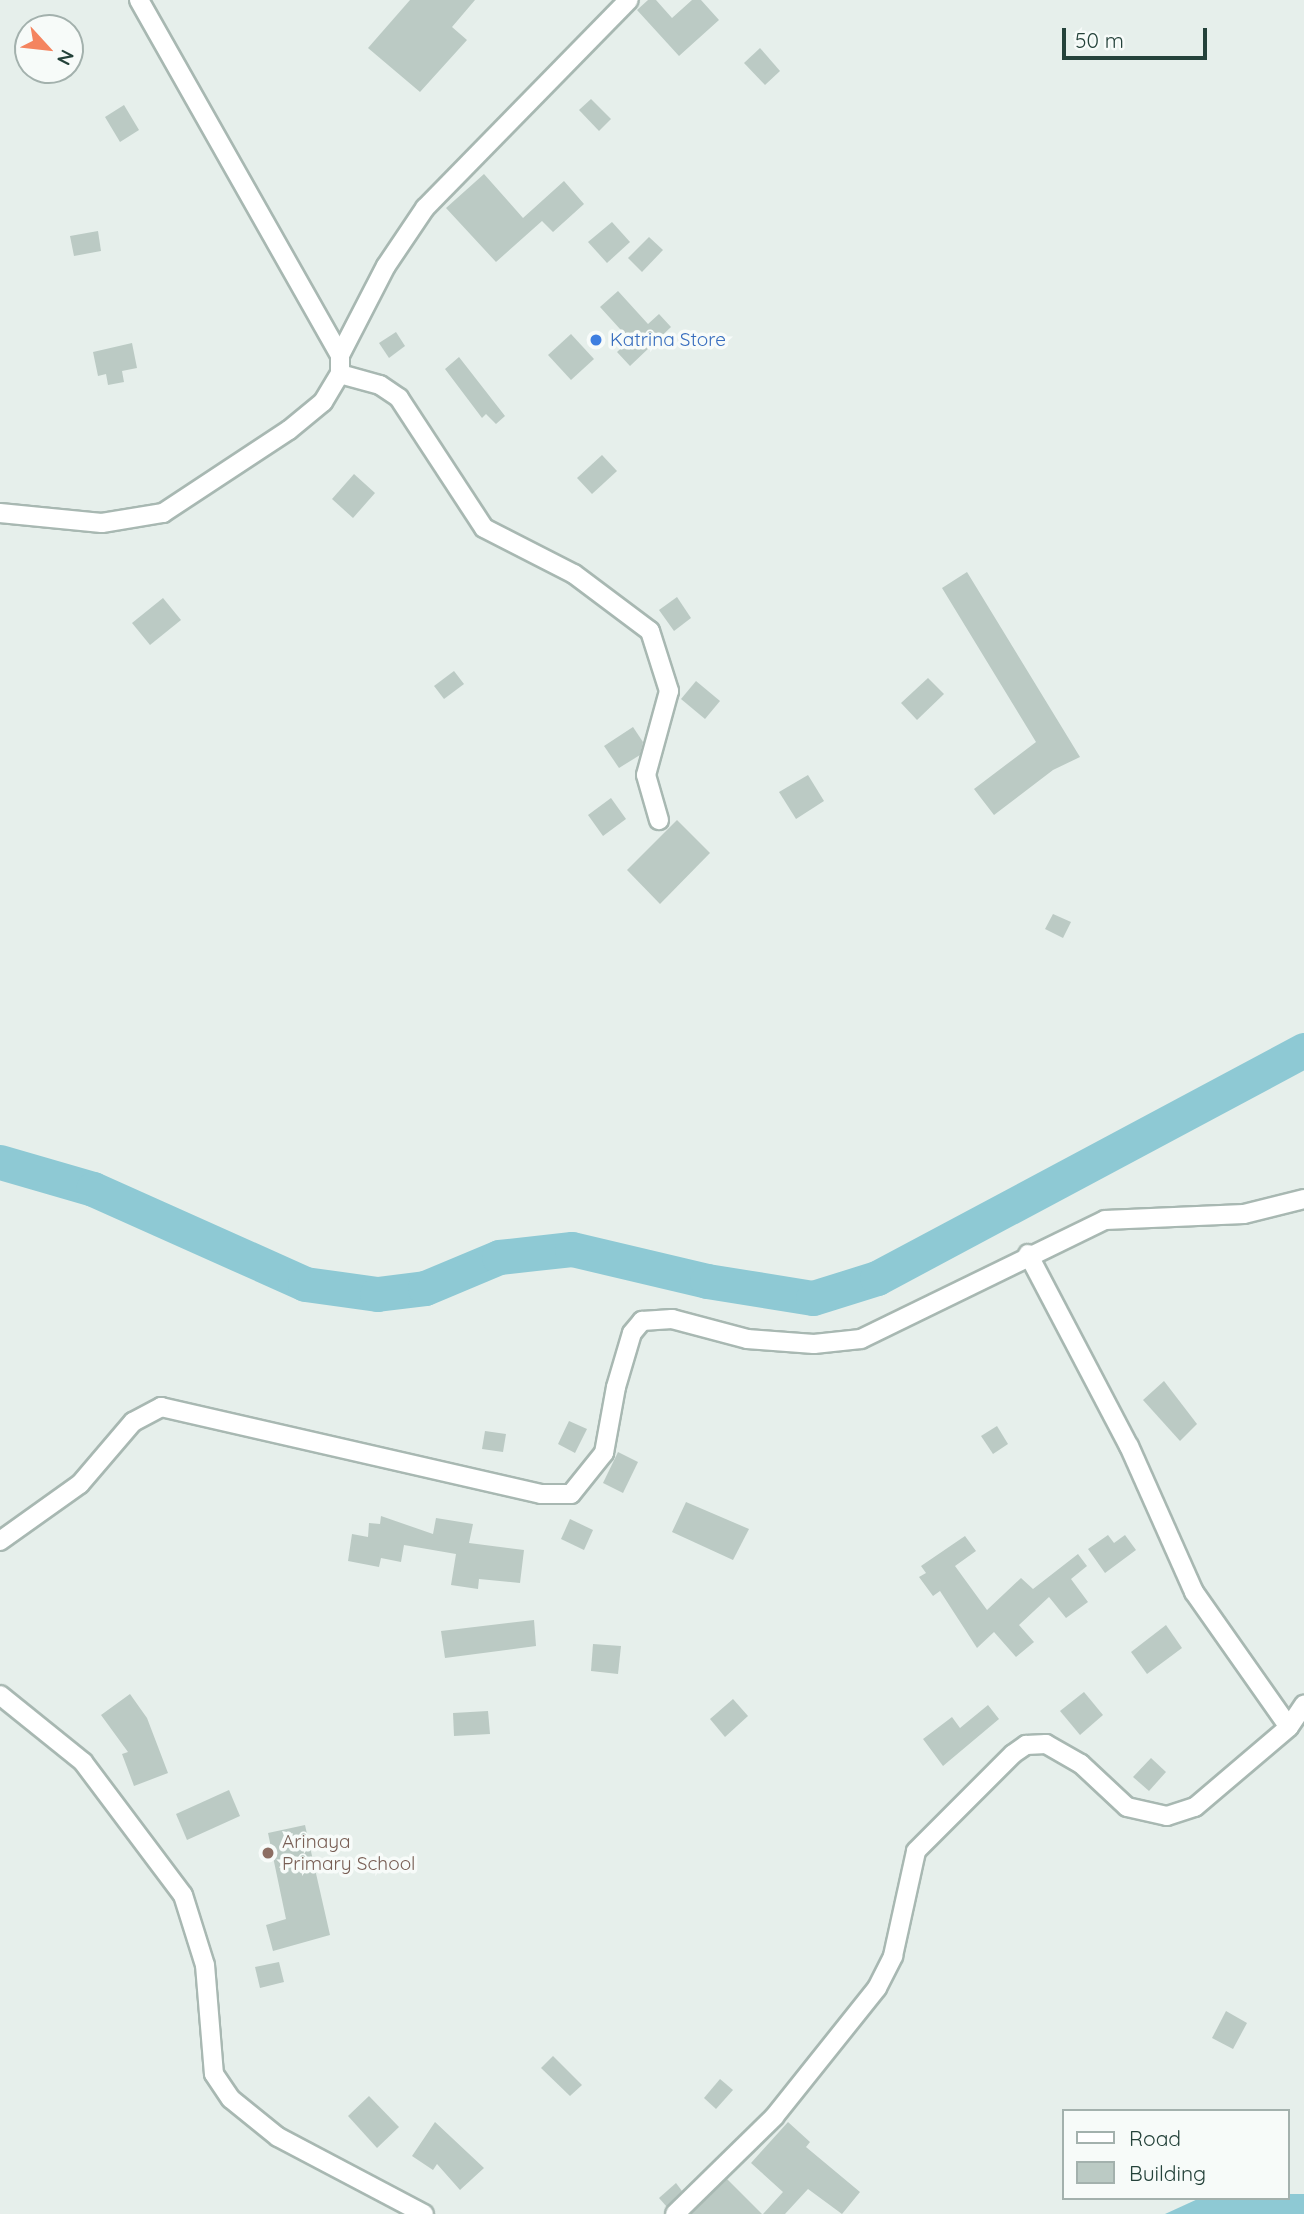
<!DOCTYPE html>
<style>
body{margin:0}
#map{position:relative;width:1304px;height:2214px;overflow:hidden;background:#e6efeb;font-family:Quicksand,sans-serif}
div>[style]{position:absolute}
.water>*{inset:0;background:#8ec9d4}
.river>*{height:35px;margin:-17.5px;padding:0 17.5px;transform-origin:17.5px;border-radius:17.5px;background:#8ec9d4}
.building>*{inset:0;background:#bbcac4}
.roads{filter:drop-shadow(2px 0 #a8b8b2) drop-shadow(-2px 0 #a8b8b2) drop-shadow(0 2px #a8b8b2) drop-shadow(0 -2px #a8b8b2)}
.street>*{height:18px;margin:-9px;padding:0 9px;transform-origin:9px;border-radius:9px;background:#fff}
.dots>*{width:19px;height:19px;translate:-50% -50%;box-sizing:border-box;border:4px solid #f7fbf9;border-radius:50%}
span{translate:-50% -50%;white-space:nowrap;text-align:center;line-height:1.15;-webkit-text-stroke:7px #f7fbf9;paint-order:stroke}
.shop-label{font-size:19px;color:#366cbe}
.left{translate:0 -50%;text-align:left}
.education-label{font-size:19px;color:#785e54}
.legend{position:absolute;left:1062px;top:2109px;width:228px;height:91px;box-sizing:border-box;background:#f7fbf9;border:2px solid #a3b1ad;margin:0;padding:9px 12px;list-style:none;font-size:21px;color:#24423a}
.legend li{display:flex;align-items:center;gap:14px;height:35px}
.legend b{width:35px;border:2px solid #a3b1ad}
.north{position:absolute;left:14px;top:14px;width:70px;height:70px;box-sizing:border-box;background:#f7fbf9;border:2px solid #a3b1ad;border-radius:50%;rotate:117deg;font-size:19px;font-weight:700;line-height:28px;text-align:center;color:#24423a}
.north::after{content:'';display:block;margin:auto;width:24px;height:32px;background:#f4845f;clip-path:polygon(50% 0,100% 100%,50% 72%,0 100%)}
.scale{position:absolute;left:1062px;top:28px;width:145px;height:32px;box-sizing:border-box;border:4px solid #24423a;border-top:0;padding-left:9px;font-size:21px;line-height:24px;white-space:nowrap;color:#24423a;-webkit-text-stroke:5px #f7fbf9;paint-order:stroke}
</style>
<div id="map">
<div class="water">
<div style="clip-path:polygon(1288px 2194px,1304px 2194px,1304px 2214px,1165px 2214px,1200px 2198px,1288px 2198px)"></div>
</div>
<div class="river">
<div style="left:0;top:1162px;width:97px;rotate:16.2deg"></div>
<div style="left:93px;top:1189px;width:232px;rotate:24.1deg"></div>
<div style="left:305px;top:1284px;width:73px;rotate:7.9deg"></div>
<div style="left:377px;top:1294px;width:48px;rotate:-7.1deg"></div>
<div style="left:425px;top:1288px;width:80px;rotate:-22.7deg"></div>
<div style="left:499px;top:1257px;width:73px;rotate:-6.3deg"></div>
<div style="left:572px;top:1249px;width:139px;rotate:13.3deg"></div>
<div style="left:707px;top:1281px;width:107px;rotate:9.1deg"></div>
<div style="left:813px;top:1298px;width:67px;rotate:-17.4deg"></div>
<div style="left:877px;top:1278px;width:484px;rotate:-28.1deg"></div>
</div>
<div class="building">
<div style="clip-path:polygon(410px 0,475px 0,452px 27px,467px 40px,420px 92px,368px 48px)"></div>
<div style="clip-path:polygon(648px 0,656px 0,672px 18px,692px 0,701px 0,719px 20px,679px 56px,637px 10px)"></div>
<div style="clip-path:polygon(760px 48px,780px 71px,765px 85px,744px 63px)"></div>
<div style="clip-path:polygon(591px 99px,611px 119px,599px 131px,579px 110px)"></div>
<div style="clip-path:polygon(124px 105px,139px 130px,120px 142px,105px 117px)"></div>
<div style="clip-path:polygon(484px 174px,523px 218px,564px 181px,584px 204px,553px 232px,542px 221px,496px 262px,446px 208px)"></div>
<div style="clip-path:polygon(612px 222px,630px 242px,607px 263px,588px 242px)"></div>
<div style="clip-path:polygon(98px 231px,101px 251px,74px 256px,70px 236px)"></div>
<div style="clip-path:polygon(649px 237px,663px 250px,642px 272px,628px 258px)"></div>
<div style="clip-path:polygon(618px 291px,648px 324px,659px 314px,671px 327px,630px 366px,617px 352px,630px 340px,600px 307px)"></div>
<div style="clip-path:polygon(396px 332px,405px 346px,389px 358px,379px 343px)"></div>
<div style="clip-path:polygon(571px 334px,594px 359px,571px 380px,548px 355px)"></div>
<div style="clip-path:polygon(132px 343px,137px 368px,122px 371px,124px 382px,108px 385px,106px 374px,98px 376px,93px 352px)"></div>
<div style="clip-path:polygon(459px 357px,505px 416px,496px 424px,486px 414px,482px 418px,445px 369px)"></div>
<div style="clip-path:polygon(602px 455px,617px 471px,592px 494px,577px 478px)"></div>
<div style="clip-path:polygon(354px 474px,375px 493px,353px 518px,332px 499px)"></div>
<div style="clip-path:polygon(967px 572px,1080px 757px,1053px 770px,994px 815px,974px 789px,1036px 742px,942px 588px)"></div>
<div style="clip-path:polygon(677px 597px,691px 618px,674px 631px,659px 610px)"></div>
<div style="clip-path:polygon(163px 598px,181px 620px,150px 645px,132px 623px)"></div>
<div style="clip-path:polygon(454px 671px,464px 684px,444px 699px,434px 686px)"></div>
<div style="clip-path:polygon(928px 678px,944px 694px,917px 720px,901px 703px)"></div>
<div style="clip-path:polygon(696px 681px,720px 701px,705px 719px,681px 699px)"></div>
<div style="clip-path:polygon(633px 727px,643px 742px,640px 755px,619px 768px,604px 746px)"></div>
<div style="clip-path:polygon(808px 775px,824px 801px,796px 819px,779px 792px)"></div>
<div style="clip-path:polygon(611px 798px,626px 819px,603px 836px,588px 815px)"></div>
<div style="clip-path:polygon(677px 820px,710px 853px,660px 904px,627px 870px)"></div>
<div style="clip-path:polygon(1053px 914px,1071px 922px,1063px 938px,1045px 929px)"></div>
<div style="clip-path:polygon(1164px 1381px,1197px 1424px,1180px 1441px,1143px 1400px)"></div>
<div style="clip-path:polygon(569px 1421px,587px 1429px,575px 1453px,558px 1444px)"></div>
<div style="clip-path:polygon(997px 1426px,1008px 1444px,993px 1454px,981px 1436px)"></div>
<div style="clip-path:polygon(485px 1431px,506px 1434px,503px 1452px,482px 1449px)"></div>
<div style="clip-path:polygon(618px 1452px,638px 1462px,623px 1493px,603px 1483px)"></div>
<div style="clip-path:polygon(686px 1502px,749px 1529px,733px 1560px,672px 1532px)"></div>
<div style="clip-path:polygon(381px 1516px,433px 1534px,436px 1518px,473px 1524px,469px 1543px,524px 1550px,520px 1583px,479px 1579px,478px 1589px,451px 1585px,456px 1554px,404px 1545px,401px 1562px,381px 1558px,379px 1567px,348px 1561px,352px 1534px,368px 1537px,369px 1523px,380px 1524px)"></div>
<div style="clip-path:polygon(570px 1519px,593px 1530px,584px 1550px,561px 1539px)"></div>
<div style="clip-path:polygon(1108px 1535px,1114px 1543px,1125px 1535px,1136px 1550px,1105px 1573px,1088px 1549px)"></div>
<div style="clip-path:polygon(965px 1536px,976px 1551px,955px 1566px,987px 1610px,1021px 1578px,1033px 1589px,1078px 1554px,1087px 1566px,1071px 1579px,1088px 1602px,1066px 1618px,1049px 1597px,1019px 1625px,1034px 1642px,1016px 1657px,994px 1632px,977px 1648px,940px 1591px,933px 1596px,919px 1577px,926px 1573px,921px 1566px)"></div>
<div style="clip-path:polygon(534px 1620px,536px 1646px,445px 1658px,441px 1631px)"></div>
<div style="clip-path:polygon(1166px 1625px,1182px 1648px,1147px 1674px,1131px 1652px)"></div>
<div style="clip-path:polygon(593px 1644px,621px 1646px,618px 1674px,591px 1671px)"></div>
<div style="clip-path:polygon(1084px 1692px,1103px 1715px,1080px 1735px,1060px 1711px)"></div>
<div style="clip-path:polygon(130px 1694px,147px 1718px,168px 1773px,134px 1786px,122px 1754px,128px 1752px,101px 1715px)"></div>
<div style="clip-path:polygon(733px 1699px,748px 1716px,725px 1737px,710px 1719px)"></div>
<div style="clip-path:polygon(988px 1705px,999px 1719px,943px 1766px,923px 1739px,952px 1717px,960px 1728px)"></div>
<div style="clip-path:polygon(488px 1711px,490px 1734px,454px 1736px,453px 1713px)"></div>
<div style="clip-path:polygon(1151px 1758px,1166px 1772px,1149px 1791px,1133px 1777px)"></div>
<div style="clip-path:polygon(229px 1790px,240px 1816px,187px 1840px,176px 1814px)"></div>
<div style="clip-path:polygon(305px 1825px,330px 1935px,273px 1951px,266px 1925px,286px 1919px,268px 1833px)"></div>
<div style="clip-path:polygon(279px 1962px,284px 1982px,260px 1988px,255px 1967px)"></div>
<div style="clip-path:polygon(1226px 2011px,1247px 2023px,1233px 2049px,1212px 2038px)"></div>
<div style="clip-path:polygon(553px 2056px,582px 2085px,570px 2096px,541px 2068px)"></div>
<div style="clip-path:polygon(720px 2079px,733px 2090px,716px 2109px,704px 2098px)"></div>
<div style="clip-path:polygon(369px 2096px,399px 2127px,377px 2148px,348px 2116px)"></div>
<div style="clip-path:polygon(435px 2122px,484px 2168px,460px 2190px,437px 2164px,433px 2170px,412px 2156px)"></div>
<div style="clip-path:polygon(788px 2122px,810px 2142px,806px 2147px,860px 2192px,842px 2214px,808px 2189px,785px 2214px,763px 2214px,783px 2192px,751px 2163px)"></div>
<div style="clip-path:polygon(727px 2179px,762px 2214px,691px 2214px)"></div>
<div style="clip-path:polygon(676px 2183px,682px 2191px,667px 2207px,659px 2198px)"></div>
</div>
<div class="roads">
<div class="street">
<div style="left:139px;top:0;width:408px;rotate:60.5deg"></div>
<div style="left:340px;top:355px;width:100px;rotate:-62.7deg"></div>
<div style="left:386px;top:266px;width:70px;rotate:-56.1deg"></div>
<div style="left:425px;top:208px;width:291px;rotate:-45.6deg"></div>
<div style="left:340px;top:355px;width:19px;rotate:90deg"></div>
<div style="left:340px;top:374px;width:41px;rotate:15.4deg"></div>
<div style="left:380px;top:385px;width:23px;rotate:34deg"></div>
<div style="left:399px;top:398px;width:155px;rotate:56.8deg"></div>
<div style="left:484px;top:528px;width:101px;rotate:27.1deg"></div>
<div style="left:574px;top:574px;width:95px;rotate:36.9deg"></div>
<div style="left:650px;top:631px;width:63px;rotate:72.4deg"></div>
<div style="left:669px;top:691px;width:87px;rotate:105.3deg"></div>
<div style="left:646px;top:775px;width:47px;rotate:73.9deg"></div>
<div style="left:0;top:513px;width:102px;rotate:5.6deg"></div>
<div style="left:102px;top:523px;width:62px;rotate:-9.3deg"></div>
<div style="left:163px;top:513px;width:151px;rotate:-33.4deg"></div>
<div style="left:289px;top:430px;width:44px;rotate:-39.5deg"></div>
<div style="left:323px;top:402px;width:33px;rotate:-59deg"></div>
<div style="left:1028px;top:1254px;width:217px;rotate:62.3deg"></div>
<div style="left:1129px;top:1446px;width:160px;rotate:66deg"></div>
<div style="left:1194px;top:1592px;width:165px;rotate:54.9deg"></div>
<div style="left:1289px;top:1727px;width:27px;rotate:-56deg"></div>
<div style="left:0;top:1541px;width:98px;rotate:-35.5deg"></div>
<div style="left:80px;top:1484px;width:82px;rotate:-49.5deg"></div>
<div style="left:133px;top:1422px;width:32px;rotate:-28deg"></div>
<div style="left:161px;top:1407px;width:390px;rotate:12.9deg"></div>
<div style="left:541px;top:1494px;width:30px"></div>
<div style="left:571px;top:1494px;width:53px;rotate:-51.2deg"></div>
<div style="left:604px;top:1453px;width:67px;rotate:-79.7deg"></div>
<div style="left:616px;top:1387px;width:56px;rotate:-73.5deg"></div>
<div style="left:632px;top:1333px;width:16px;rotate:-50deg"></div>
<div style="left:642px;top:1321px;width:30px;rotate:-4deg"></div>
<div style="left:672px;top:1319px;width:78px;rotate:14.9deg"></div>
<div style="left:747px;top:1339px;width:67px;rotate:4.3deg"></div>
<div style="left:814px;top:1344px;width:47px;rotate:-6.1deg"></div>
<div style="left:861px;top:1339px;width:271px;rotate:-26deg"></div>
<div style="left:1105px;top:1220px;width:139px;rotate:-2.5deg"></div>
<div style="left:1244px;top:1214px;width:62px;rotate:-14deg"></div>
<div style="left:0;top:1695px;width:107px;rotate:38.9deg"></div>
<div style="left:83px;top:1762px;width:166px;rotate:53.1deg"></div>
<div style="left:183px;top:1895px;width:73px;rotate:72.6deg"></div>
<div style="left:205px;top:1965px;width:109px;rotate:85.3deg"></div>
<div style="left:214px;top:2074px;width:30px;rotate:56deg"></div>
<div style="left:231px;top:2099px;width:60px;rotate:39deg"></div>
<div style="left:278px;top:2137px;width:165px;rotate:27.8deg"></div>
<div style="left:675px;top:2214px;width:139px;rotate:-44.4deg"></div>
<div style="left:774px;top:2117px;width:165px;rotate:-51.4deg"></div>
<div style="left:877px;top:1988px;width:36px;rotate:-63deg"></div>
<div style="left:893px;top:1956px;width:107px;rotate:-77.6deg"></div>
<div style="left:916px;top:1851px;width:137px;rotate:-45deg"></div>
<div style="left:1013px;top:1754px;width:16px;rotate:-35deg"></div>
<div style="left:1026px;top:1745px;width:20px;rotate:-3deg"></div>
<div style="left:1046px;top:1744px;width:40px;rotate:29.7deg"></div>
<div style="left:1081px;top:1764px;width:63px;rotate:43.1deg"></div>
<div style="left:1127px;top:1807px;width:41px;rotate:12.7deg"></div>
<div style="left:1167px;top:1816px;width:29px;rotate:-18deg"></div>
<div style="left:1195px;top:1807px;width:123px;rotate:-40.4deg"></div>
</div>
</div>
<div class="dots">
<div style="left:596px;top:340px;background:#3f7fe0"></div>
<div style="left:268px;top:1853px;background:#8d6e63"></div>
</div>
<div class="shop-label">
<span class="left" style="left:610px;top:340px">Katrina Store</span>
</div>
<div class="education-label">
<span class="left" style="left:282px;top:1853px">Arinaya<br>Primary School</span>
</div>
<ul class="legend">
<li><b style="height:9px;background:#fff"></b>Road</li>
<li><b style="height:19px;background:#bbcac4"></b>Building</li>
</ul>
<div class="north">N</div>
<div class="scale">50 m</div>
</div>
